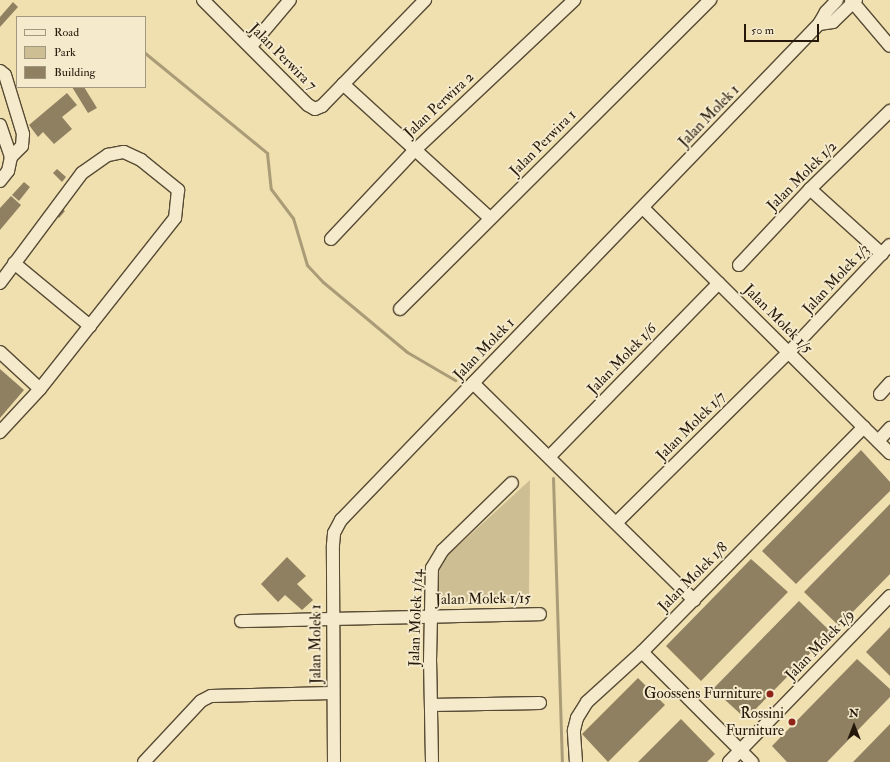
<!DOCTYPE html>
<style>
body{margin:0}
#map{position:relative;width:890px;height:762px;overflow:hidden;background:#f0e0b0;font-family:"IM FELL Double Pica",serif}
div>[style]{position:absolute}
.green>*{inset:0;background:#cebe94}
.stream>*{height:3px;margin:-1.5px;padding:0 1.5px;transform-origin:1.5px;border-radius:1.5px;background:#ab9c78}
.building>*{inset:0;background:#8f8061}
.roads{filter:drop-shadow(1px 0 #584b35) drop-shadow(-1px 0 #584b35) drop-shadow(0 1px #584b35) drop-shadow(0 -1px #584b35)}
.minor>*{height:12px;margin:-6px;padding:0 6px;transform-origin:6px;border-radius:6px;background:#f5ebcc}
.dots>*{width:11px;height:11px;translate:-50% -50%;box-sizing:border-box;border:2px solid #f5ebcc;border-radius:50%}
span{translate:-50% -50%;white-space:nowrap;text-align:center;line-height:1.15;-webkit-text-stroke:4px #f5ebcc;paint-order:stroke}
.street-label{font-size:15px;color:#26190c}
.poi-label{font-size:15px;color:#26190c}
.right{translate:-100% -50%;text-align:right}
.legend{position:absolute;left:16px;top:16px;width:130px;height:72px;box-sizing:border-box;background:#f5ebcc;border:1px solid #a2977f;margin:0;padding:5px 7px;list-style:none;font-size:12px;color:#26190c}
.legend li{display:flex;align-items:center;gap:8px;height:20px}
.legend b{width:20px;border:1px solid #a2977f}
.north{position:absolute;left:834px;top:706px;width:40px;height:40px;-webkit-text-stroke:3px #f5ebcc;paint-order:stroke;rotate:0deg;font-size:11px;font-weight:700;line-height:16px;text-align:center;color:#26190c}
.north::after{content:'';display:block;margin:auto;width:14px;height:18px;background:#26190c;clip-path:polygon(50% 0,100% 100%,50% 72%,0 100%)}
.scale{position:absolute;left:744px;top:24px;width:75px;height:18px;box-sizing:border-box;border:2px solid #26190c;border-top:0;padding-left:5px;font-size:12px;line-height:14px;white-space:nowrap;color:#26190c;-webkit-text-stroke:3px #f5ebcc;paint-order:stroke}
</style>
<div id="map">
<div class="green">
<div style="clip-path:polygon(530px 480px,529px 602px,437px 605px,437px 565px)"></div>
</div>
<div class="stream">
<div style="left:145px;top:53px;width:158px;rotate:39.3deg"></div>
<div style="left:267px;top:153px;width:36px;rotate:84deg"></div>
<div style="left:271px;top:189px;width:36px;rotate:53deg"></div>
<div style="left:293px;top:218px;width:49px;rotate:73.4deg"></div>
<div style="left:307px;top:265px;width:23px;rotate:47deg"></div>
<div style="left:323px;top:282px;width:109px;rotate:39.8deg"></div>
<div style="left:407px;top:352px;width:56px;rotate:30.3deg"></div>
<div style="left:553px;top:478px;width:284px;rotate:88.2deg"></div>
</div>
<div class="building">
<div style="clip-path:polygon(13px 2px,18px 7px,0 27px,0 17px)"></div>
<div style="clip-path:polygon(72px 87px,84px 87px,97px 108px,88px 113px)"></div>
<div style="clip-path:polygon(67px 93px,77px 105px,62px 117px,72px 129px,54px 144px,43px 132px,38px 137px,29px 125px)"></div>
<div style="clip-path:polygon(57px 169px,66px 177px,62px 182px,53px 173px)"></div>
<div style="clip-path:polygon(24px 182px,30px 187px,19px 201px,12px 195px)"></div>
<div style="clip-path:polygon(11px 196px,21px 205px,0 230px,0 208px)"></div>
<div style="clip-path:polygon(59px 207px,65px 211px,59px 218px,54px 213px)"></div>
<div style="clip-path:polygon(0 369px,24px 390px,0 418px)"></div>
<div style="clip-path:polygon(861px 450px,890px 482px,890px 491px,796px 584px,762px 551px)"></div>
<div style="clip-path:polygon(890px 504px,890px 574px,839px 626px,804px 592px)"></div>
<div style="clip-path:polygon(287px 557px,306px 576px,297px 584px,313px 600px,302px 610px,285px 595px,278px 602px,261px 584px)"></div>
<div style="clip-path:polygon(751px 559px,788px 592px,701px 681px,666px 646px)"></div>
<div style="clip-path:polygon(799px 601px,831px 632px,746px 719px,713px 689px)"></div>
<div style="clip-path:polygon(890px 627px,890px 676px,866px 652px)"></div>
<div style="clip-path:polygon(857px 659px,890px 689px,890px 697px,827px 762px,787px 762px,772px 746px)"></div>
<div style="clip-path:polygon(638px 678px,665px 705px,608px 762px,582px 734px)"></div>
<div style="clip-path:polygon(681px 719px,715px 754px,707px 762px,638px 762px)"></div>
<div style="clip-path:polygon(890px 724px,890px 762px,853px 762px)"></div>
</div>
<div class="roads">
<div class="minor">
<div style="left:203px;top:0;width:148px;rotate:45deg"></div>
<div style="left:308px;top:105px;width:8px;rotate:30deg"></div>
<div style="left:315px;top:109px;width:8px;rotate:-23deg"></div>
<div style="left:322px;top:106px;width:148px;rotate:-45.8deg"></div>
<div style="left:851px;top:0;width:60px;rotate:49.7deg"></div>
<div style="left:819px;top:24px;width:14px;rotate:-8deg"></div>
<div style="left:833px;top:22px;width:32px;rotate:-44deg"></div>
<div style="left:251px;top:46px;width:60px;rotate:-49.7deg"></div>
<div style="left:0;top:71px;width:6px;rotate:39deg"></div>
<div style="left:5px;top:75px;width:62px;rotate:73deg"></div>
<div style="left:23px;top:134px;width:12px;rotate:95deg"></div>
<div style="left:22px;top:146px;width:16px;rotate:135deg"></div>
<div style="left:343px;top:84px;width:199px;rotate:42.4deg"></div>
<div style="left:0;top:125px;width:34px;rotate:71deg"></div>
<div style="left:11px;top:157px;width:14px;rotate:102deg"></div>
<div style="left:8px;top:171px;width:13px;rotate:129deg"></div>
<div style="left:810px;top:189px;width:97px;rotate:42.1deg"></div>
<div style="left:643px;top:208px;width:348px;rotate:44.8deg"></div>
<div style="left:331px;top:239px;width:122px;rotate:-46.7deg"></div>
<div style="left:415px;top:150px;width:219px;rotate:-43.3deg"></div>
<div style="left:14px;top:263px;width:99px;rotate:39.7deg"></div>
<div style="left:739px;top:265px;width:104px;rotate:-46.9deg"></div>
<div style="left:810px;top:189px;width:112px;rotate:-44.3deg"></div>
<div style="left:0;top:283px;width:137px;rotate:-53.3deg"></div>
<div style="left:82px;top:173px;width:32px;rotate:-35deg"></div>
<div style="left:108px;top:155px;width:16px;rotate:-11deg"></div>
<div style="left:124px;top:152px;width:19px;rotate:25deg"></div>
<div style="left:141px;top:160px;width:48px;rotate:39deg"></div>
<div style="left:178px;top:190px;width:28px;rotate:96deg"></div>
<div style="left:175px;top:218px;width:218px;rotate:128.3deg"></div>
<div style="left:40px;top:389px;width:59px;rotate:132.9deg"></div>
<div style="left:400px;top:309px;width:438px;rotate:-44.9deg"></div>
<div style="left:0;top:352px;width:54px;rotate:42.8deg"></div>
<div style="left:473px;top:383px;width:310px;rotate:44.5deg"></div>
<div style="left:880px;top:394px;width:15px;rotate:-48deg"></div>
<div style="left:878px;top:441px;width:18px;rotate:-47deg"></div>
<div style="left:549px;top:457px;width:243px;rotate:-45.7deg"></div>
<div style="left:616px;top:523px;width:243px;rotate:-44.7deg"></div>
<div style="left:789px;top:352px;width:147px;rotate:-46.7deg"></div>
<div style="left:241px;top:621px;width:299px;rotate:-1.3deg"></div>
<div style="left:642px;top:652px;width:156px;rotate:45deg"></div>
<div style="left:431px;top:705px;width:109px;rotate:-1.1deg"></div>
<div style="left:144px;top:762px;width:83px;rotate:-46.9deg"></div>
<div style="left:201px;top:701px;width:11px;rotate:-27deg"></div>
<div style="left:211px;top:696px;width:121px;rotate:-1.4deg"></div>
<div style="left:334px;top:762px;width:217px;rotate:-90.3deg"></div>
<div style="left:333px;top:545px;width:12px;rotate:-85deg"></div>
<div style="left:334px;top:533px;width:15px;rotate:-62deg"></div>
<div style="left:341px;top:520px;width:689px;rotate:-46.06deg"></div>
<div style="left:819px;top:24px;width:14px;rotate:-60deg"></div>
<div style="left:826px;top:12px;width:16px;rotate:-47deg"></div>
<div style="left:432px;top:762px;width:101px;rotate:-91.1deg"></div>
<div style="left:430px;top:661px;width:93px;rotate:-88.8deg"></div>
<div style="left:432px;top:568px;width:21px;rotate:-59deg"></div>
<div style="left:443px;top:550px;width:96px;rotate:-44.2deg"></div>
<div style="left:576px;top:762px;width:32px;rotate:-94deg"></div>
<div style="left:574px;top:730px;width:12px;rotate:-76deg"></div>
<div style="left:577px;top:718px;width:19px;rotate:-58deg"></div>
<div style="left:587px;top:702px;width:74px;rotate:-42.3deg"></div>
<div style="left:642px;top:652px;width:316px;rotate:-45.4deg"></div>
<div style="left:729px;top:762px;width:231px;rotate:-45.9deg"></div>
</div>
</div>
<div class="dots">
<div style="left:770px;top:694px;background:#8f2418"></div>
<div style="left:792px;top:722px;background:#8f2418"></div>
</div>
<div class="street-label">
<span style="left:283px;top:57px;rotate:45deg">Jalan Perwira 7</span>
<span style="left:439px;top:105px;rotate:-43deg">Jalan Perwira 2</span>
<span style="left:709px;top:116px;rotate:-46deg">Jalan Molek 1</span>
<span style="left:543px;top:143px;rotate:-45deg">Jalan Perwira 1</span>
<span style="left:802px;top:176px;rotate:-45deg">Jalan Molek 1/2</span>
<span style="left:836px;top:279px;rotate:-47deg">Jalan Molek 1/3</span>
<span style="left:778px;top:319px;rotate:45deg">Jalan Molek 1/5</span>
<span style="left:484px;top:349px;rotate:-46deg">Jalan Molek 1</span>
<span style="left:622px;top:359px;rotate:-46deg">Jalan Molek 1/6</span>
<span style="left:691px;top:426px;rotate:-45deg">Jalan Molek 1/7</span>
<span style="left:693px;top:577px;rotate:-45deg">Jalan Molek 1/8</span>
<span style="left:483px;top:599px;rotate:-1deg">Jalan Molek 1/15</span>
<span style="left:416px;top:618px;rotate:-88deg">Jalan Molek 1/14</span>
<span style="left:316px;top:644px;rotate:-90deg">Jalan Molek 1</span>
<span style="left:820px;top:645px;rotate:-46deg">Jalan Molek 1/9</span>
</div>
<div class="poi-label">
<span class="right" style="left:762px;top:694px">Goossens Furniture</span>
<span class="right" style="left:784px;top:722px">Rossini<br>Furniture</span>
</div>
<ul class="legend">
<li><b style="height:5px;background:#f5ebcc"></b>Road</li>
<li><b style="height:11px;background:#cebe94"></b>Park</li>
<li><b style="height:11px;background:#8f8061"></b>Building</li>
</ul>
<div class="north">N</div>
<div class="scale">50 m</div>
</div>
